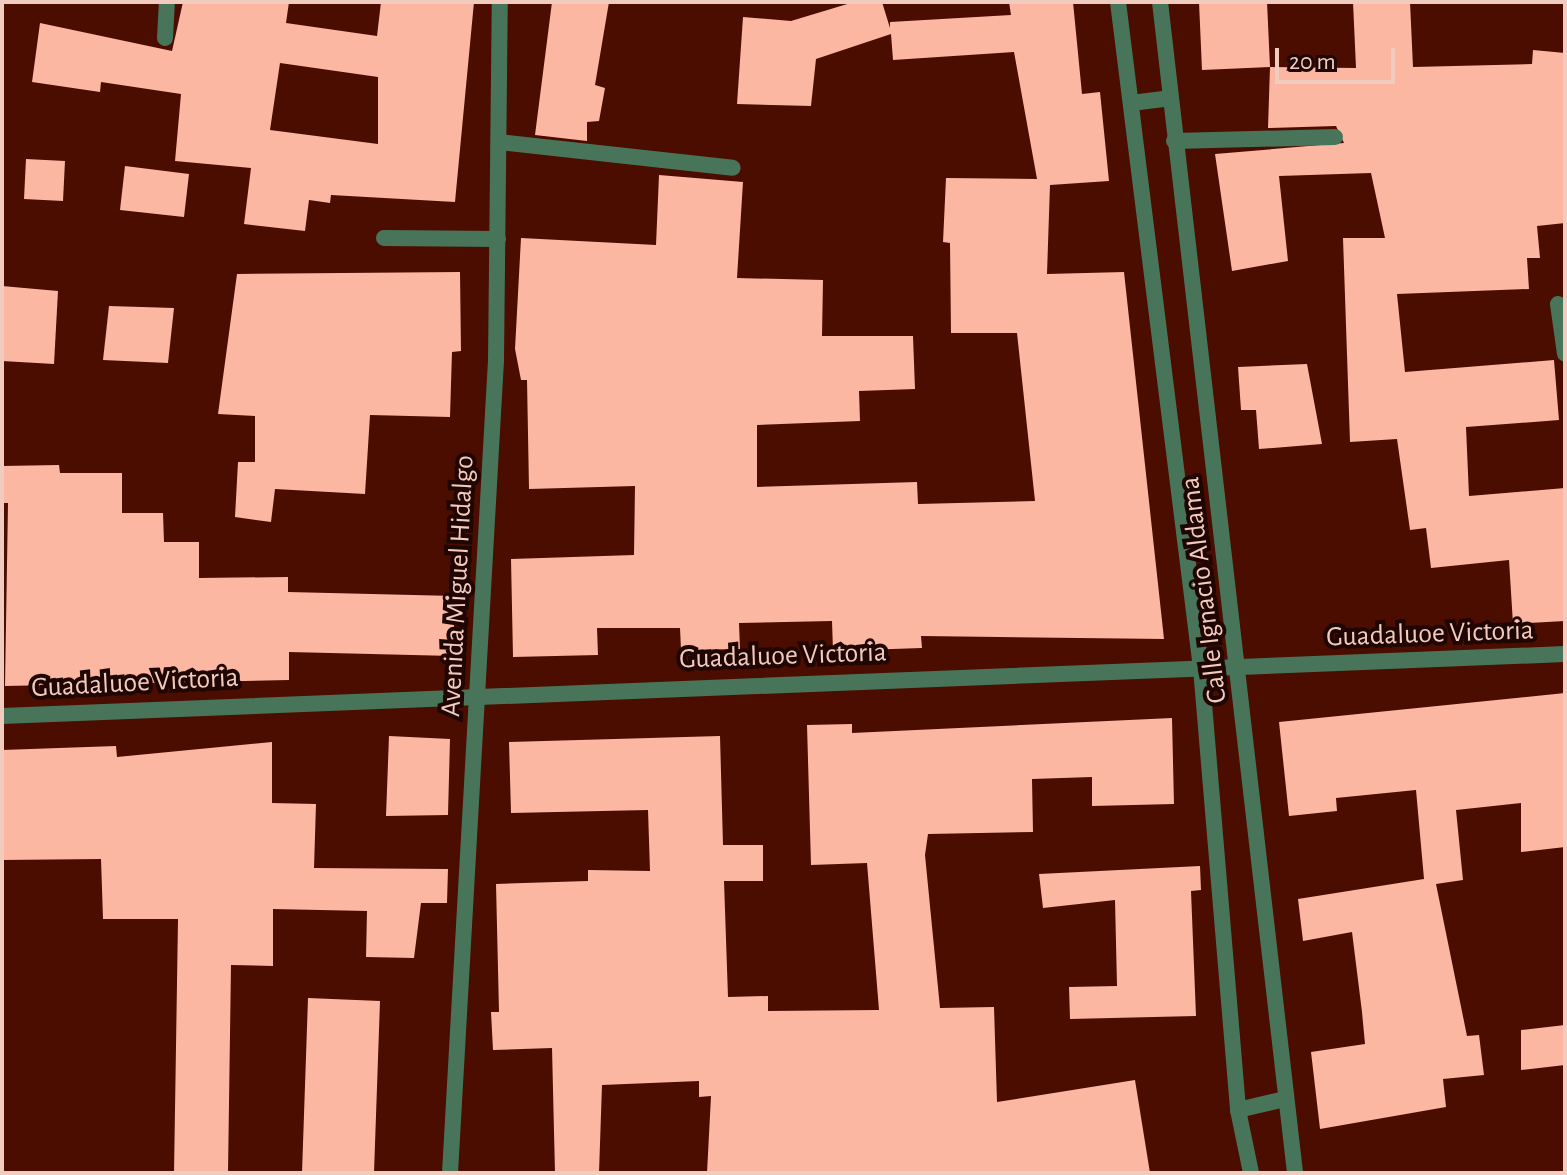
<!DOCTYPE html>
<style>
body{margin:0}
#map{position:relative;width:1567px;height:1175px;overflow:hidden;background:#4a0d00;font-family:"Alegreya Sans",sans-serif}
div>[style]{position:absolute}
.building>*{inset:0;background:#fcb7a2}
.minor>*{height:16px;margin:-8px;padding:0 8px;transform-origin:8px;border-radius:8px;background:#48755a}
span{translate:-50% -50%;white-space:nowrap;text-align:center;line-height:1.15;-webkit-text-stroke:8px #200602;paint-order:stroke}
.street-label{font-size:28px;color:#f2cbbf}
.frame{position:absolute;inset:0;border:4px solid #f2cbbf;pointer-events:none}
.scale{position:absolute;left:1275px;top:48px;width:120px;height:36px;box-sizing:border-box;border:4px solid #f2cbbf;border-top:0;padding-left:10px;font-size:24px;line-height:28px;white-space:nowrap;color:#f2cbbf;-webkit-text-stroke:6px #200602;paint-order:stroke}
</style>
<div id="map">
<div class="building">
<div style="clip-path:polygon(evenodd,183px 2px,289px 2px,286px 23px,377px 36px,381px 2px,474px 2px,455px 202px,331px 195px,330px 203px,309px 200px,305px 231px,244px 224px,251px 168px,175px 161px,181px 94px,101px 82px,100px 92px,32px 82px,40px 23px,172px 51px,183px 2px,280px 63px,378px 77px,378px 144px,270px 130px,280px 63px)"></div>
<div style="clip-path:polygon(552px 2px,609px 2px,595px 85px,605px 88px,599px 121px,587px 122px,587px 141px,535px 135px)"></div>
<div style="clip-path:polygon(854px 2px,882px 2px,890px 28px,890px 22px,1011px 15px,1009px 2px,1073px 2px,1082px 94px,1100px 92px,1109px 181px,1050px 185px,1047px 274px,1124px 272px,1164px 639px,921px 636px,922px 648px,833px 651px,832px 621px,739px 623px,740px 649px,681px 650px,680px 628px,597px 628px,598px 655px,513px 657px,511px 559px,634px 555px,635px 486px,529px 489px,527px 380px,521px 380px,515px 349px,521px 238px,656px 245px,659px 175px,743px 182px,737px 278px,823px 280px,822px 336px,913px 336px,915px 389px,859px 391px,860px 421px,757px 425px,757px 487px,917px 482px,918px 504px,1035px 501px,1017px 333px,951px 333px,950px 243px,943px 242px,946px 178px,1037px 179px,1014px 52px,893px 60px,891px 34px,816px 59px,811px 106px,737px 104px,743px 17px,791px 21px)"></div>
<div style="clip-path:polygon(1199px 2px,1267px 2px,1270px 67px,1202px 70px)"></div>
<div style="clip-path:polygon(1353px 2px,1410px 2px,1413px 67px,1532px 64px,1533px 50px,1565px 53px,1565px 223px,1537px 226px,1540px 258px,1527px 258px,1529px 289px,1397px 294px,1405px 372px,1554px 360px,1559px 420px,1466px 427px,1469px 496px,1565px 488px,1565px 621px,1513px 624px,1509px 560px,1431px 568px,1426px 528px,1410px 530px,1397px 439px,1350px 442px,1343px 238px,1385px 238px,1371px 173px,1279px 176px,1288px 261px,1232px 271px,1215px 154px,1344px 143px,1336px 126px,1268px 128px,1270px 67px,1356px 68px)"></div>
<div style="clip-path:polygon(26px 159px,65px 161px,63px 201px,24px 199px)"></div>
<div style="clip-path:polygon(125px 166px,189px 174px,184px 217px,120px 210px)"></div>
<div style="clip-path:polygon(460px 272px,461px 351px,452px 352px,450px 417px,370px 415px,365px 494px,275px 489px,271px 522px,235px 517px,238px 462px,255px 462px,255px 416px,218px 414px,237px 274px)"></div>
<div style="clip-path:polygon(2px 286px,58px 291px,54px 364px,2px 361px)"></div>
<div style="clip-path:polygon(109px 306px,174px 308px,168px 363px,103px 360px)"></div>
<div style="clip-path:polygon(1307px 364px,1322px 444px,1259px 449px,1256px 410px,1241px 410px,1238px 367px)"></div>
<div style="clip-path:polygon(59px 465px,60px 473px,122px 473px,122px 513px,163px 513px,164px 542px,199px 542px,199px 578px,288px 577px,288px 592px,455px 596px,453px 656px,289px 652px,289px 680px,5px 686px,8px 503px,2px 503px,2px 466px)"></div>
<div style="clip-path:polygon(1565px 693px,1565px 847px,1521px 852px,1521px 803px,1456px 810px,1463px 880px,1436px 884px,1467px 1036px,1479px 1035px,1484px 1075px,1443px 1079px,1446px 1107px,1320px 1129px,1311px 1052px,1365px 1044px,1362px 1012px,1352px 932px,1303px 941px,1298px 899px,1424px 879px,1416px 790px,1336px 798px,1337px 811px,1289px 816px,1279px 722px)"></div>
<div style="clip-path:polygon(1172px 718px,1174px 804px,1092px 806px,1092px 777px,1032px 779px,1033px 832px,928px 834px,925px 855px,940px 1008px,994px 1007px,997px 1102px,1135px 1080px,1150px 1173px,707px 1173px,711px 1096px,699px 1097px,699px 1081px,602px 1085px,599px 1173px,555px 1173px,552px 1048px,493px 1050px,491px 1012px,499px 1012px,496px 884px,588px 881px,588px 870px,650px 871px,648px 810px,511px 813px,509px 742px,720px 736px,723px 845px,763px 845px,763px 881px,724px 881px,728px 997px,768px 996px,768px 1011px,879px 1010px,867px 863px,811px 865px,807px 725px,852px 724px,852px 733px)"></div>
<div style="clip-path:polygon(389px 736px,450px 739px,448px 815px,386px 816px)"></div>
<div style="clip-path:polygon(272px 742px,272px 803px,316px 804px,314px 868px,448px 869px,447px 903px,421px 903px,414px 958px,366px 957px,367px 911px,273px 909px,273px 966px,231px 965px,228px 1173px,174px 1173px,178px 919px,103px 919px,101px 859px,2px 860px,2px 750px,116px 746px,117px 757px)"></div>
<div style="clip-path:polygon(1200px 866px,1201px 890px,1191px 891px,1196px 1016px,1070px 1019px,1069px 987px,1117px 986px,1115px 900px,1043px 908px,1039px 874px)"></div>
<div style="clip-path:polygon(308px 998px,380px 1001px,374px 1173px,302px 1173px)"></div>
<div style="clip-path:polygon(1565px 1025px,1565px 1065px,1521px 1070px,1521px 1030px)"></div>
</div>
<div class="minor">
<div style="left:1118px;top:2px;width:671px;rotate:82.9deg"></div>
<div style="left:1201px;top:668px;width:444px;rotate:85.2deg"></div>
<div style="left:1238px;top:1110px;width:64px;rotate:78.3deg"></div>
<div style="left:1160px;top:2px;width:1179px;rotate:83.42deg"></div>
<div style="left:165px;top:38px;width:36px;rotate:-87deg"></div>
<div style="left:1131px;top:103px;width:39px;rotate:-7deg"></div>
<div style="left:1174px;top:141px;width:161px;rotate:-1.4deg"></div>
<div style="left:499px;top:142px;width:235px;rotate:6.3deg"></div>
<div style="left:384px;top:238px;width:114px;rotate:0.5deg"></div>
<div style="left:1558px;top:304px;width:50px;rotate:82deg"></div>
<div style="left:2px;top:716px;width:1564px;rotate:-2.27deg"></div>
<div style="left:1238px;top:1110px;width:44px;rotate:-13.1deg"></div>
<div style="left:450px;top:1173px;width:813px;rotate:-86.76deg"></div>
<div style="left:496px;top:361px;width:359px;rotate:-89.4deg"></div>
</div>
<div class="street-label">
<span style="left:458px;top:586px;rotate:-87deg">Avenida Miguel Hidalgo</span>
<span style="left:1204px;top:590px;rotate:-97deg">Calle Ignacio Aldama</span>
<span style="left:1430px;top:634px;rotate:-2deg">Guadaluoe Victoria</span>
<span style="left:783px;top:656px;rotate:-2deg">Guadaluoe Victoria</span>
<span style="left:135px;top:683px;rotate:-3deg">Guadaluoe Victoria</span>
</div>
<div class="frame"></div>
<div class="scale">20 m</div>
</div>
